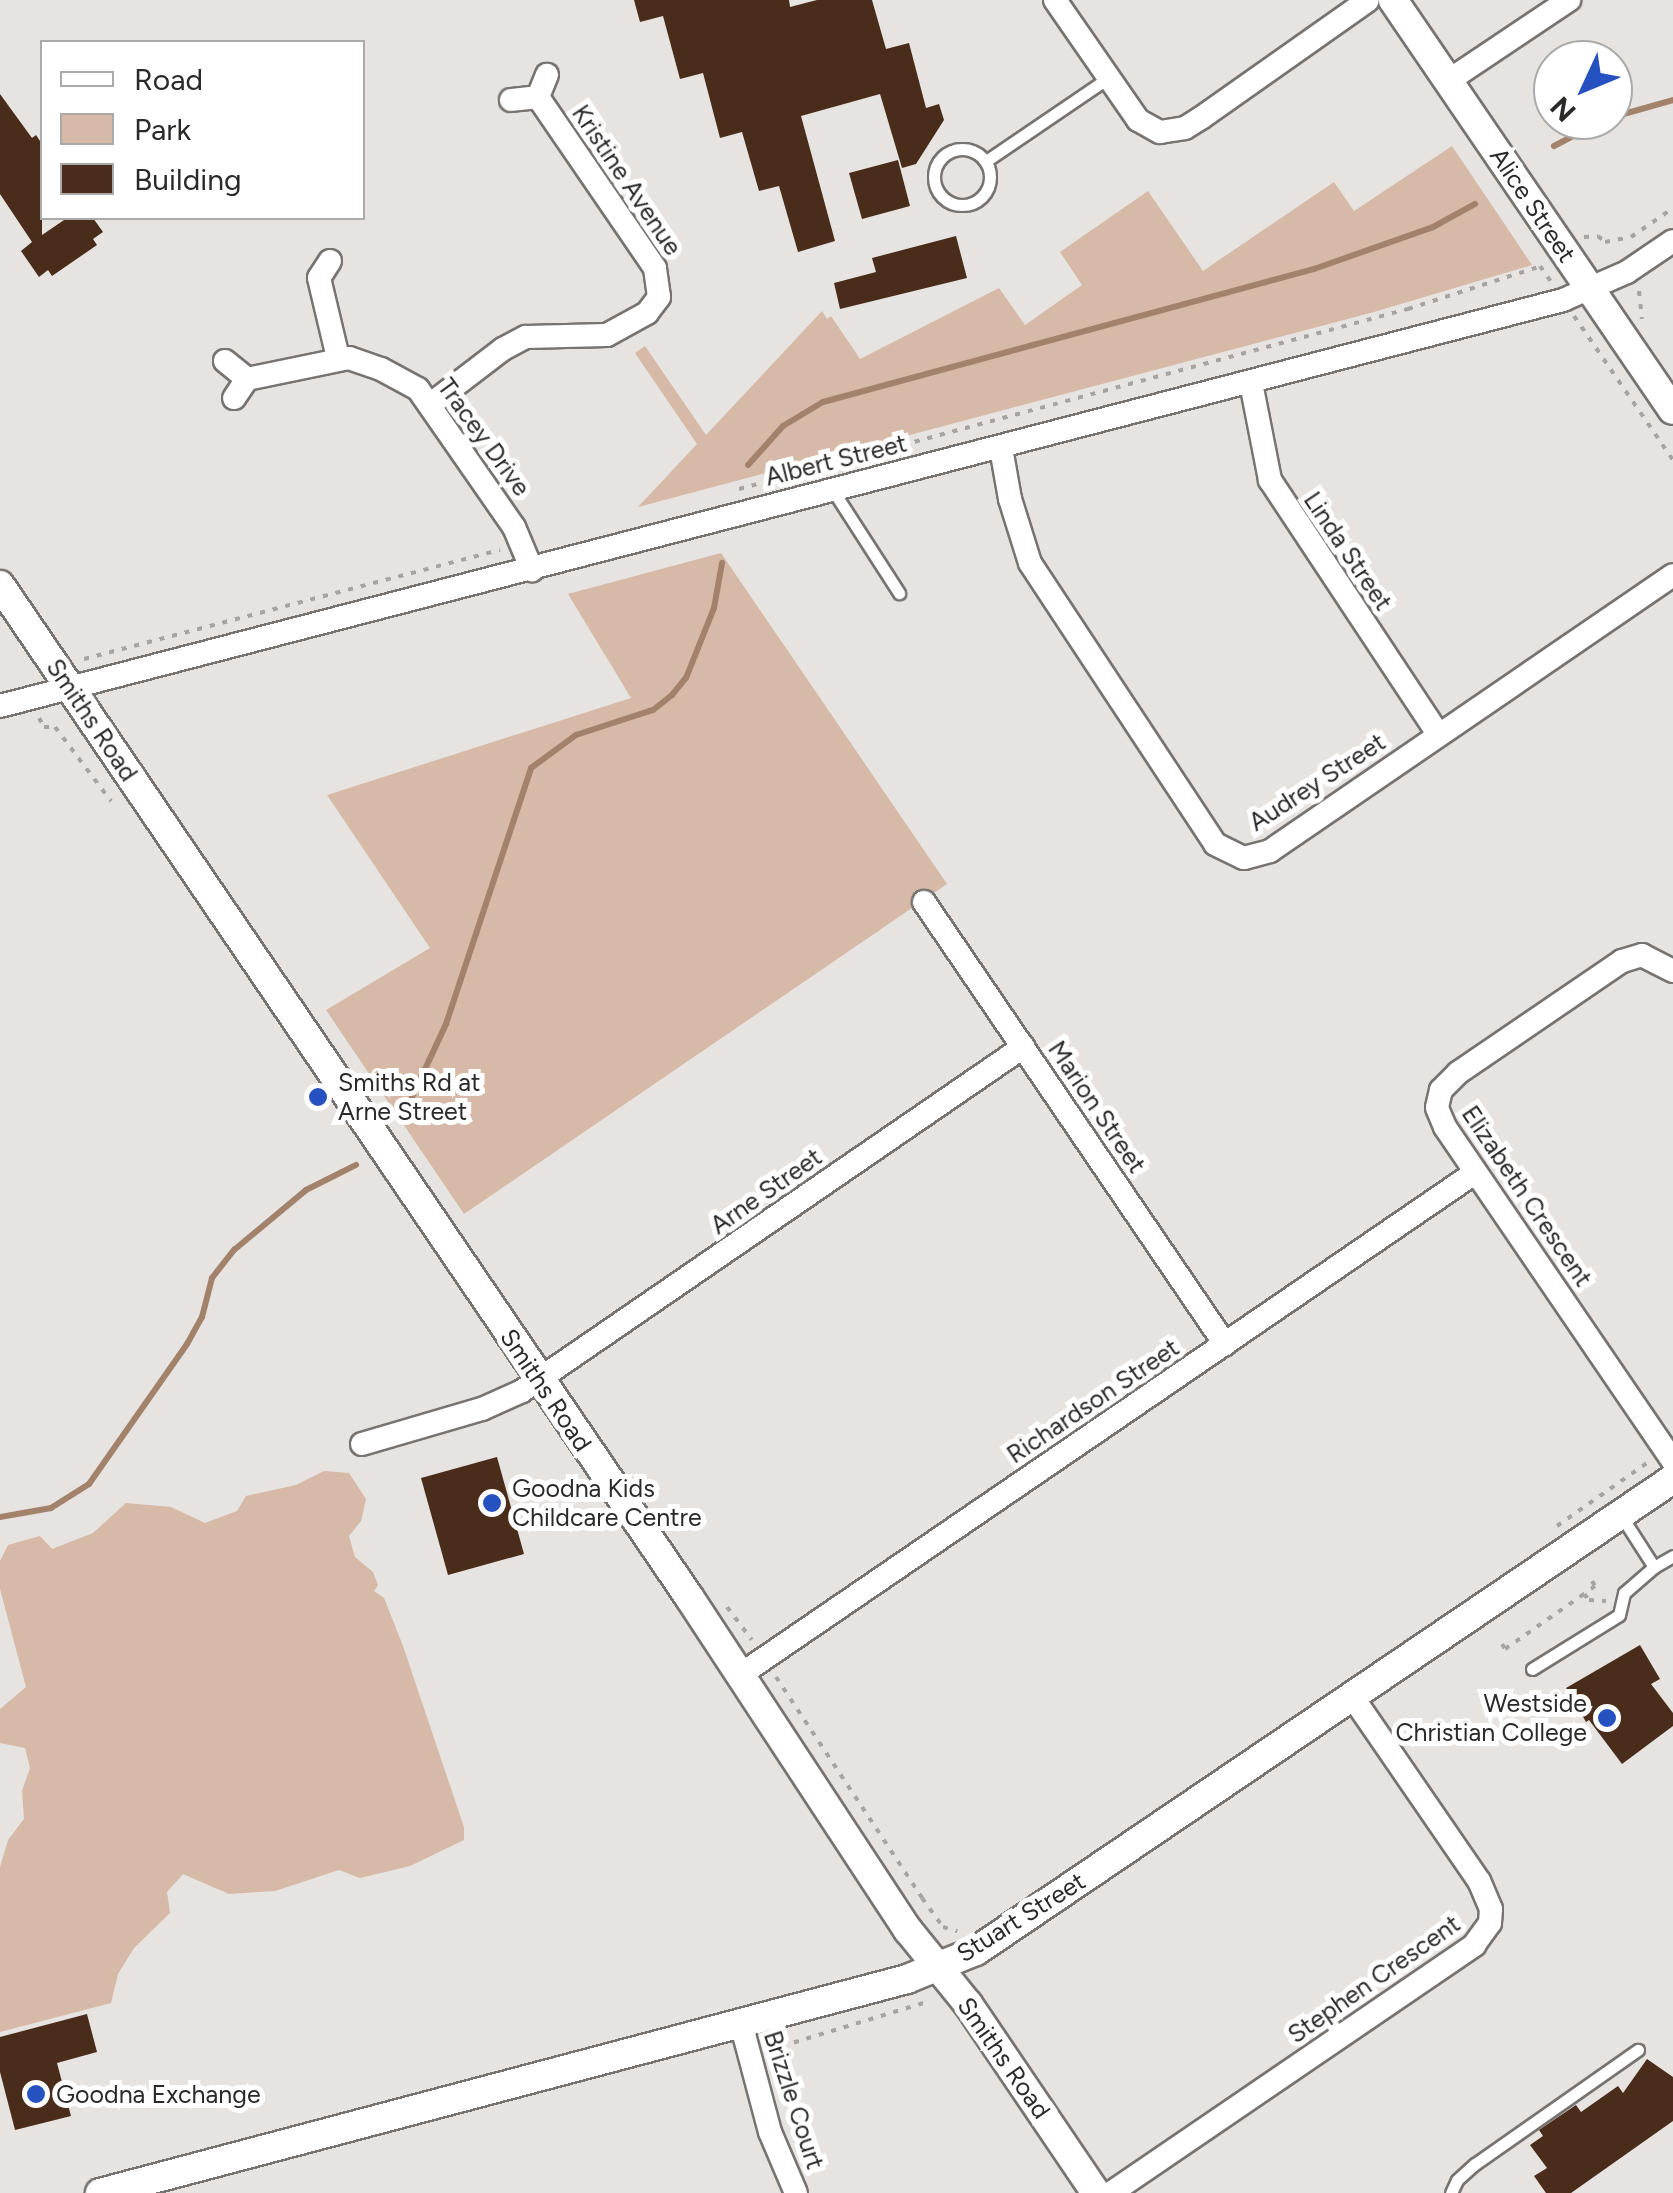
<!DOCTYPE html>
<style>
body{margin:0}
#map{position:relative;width:1673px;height:2193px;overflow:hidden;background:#e7e3e0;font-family:Figtree,sans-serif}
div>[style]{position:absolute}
.green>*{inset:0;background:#d6b9a6}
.stream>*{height:6px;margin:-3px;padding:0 3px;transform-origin:3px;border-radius:3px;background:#a3826c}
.building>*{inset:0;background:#492d1a}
.path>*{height:4px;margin-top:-2px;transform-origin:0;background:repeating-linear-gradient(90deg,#a6a3a1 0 5px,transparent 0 13px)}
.roads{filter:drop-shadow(2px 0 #777371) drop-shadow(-2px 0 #777371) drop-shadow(0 2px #777371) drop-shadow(0 -2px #777371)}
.service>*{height:11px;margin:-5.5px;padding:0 5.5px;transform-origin:5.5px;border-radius:5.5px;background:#fff}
.service>.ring{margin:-5.5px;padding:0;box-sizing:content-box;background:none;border:11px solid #fff;border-radius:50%}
.minor>*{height:22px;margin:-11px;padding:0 11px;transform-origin:11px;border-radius:11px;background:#fff}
.tertiary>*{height:28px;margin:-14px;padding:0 14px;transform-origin:14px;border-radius:14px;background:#fff}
.dots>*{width:28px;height:28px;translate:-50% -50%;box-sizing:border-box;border:5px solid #fff;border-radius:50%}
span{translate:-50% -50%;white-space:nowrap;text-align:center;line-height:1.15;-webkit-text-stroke:10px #fff;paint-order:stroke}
.street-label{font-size:25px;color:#2b2a29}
.poi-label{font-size:25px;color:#2b2a29}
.left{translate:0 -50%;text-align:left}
.right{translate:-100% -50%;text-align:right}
.legend{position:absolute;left:40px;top:40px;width:325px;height:180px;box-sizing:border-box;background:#fff;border:2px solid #aaaaa9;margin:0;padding:12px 18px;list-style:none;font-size:30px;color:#2b2a29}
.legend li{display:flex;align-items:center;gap:20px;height:50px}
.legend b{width:50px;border:2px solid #aaaaa9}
.north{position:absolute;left:1533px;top:40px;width:100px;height:100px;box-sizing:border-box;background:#fff;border:2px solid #aaaaa9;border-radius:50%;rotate:226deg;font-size:28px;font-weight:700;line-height:40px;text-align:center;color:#2b2a29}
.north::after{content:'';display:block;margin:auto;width:35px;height:45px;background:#2652c1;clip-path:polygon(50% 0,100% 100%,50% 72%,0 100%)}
</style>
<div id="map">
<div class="green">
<div style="clip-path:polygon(1452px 146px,1532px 265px,1374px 312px,638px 507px,697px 444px,635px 353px,645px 346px,706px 435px,822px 311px,827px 319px,831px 316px,860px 359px,999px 288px,1025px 325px,1082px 285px,1060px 252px,1148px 191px,1203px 271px,1334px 182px,1354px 211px)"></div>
<div style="clip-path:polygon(721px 553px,947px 884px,464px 1214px,326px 1010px,430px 948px,327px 795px,631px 698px,568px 594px)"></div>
<div style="clip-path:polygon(324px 1471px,349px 1473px,366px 1499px,361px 1521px,349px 1536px,355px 1557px,373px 1572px,378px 1585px,374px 1591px,384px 1598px,403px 1646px,464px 1827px,464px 1840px,410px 1866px,360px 1878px,339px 1870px,275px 1891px,229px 1894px,183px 1874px,167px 1892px,170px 1913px,134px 1948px,118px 1974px,111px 2003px,0 2032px,0 1867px,8px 1840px,24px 1819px,22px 1791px,30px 1768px,25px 1748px,0 1743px,0 1709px,26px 1687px,0 1589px,0 1561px,8px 1545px,40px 1536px,52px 1549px,93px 1533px,126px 1503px,171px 1507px,205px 1523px,237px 1511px,246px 1496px,296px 1485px)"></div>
</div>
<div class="stream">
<div style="left:1613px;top:117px;width:62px;rotate:-15.8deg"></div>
<div style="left:1554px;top:146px;width:56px;rotate:-27.5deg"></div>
<div style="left:748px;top:465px;width:52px;rotate:-48.1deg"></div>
<div style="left:783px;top:426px;width:47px;rotate:-31deg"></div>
<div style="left:823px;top:402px;width:509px;rotate:-15.16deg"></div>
<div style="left:1314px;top:269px;width:126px;rotate:-19.4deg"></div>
<div style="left:1433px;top:227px;width:48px;rotate:-28.7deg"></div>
<div style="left:403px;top:1116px;width:102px;rotate:-64.9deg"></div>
<div style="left:446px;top:1024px;width:270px;rotate:-71.6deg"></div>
<div style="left:531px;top:768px;width:56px;rotate:-36.3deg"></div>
<div style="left:576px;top:735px;width:81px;rotate:-18deg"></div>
<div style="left:653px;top:710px;width:24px;rotate:-38deg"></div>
<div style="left:672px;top:695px;width:22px;rotate:-51deg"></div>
<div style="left:686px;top:678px;width:75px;rotate:-68.2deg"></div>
<div style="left:714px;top:608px;width:46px;rotate:-79.9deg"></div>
<div style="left:0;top:1517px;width:52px;rotate:-10deg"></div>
<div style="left:51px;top:1508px;width:45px;rotate:-32.3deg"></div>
<div style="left:89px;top:1484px;width:171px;rotate:-55deg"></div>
<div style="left:187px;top:1344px;width:31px;rotate:-61deg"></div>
<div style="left:202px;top:1317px;width:40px;rotate:-75.6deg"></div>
<div style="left:212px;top:1278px;width:36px;rotate:-52deg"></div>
<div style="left:234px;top:1250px;width:94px;rotate:-39.8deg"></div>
<div style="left:306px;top:1190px;width:56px;rotate:-26.6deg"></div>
</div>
<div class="building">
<div style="clip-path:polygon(634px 0,789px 0,790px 7px,817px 0,872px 0,886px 49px,909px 43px,926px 108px,939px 104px,944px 120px,916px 164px,902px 168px,880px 94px,801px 116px,835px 241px,798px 252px,779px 186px,759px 191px,742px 132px,720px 138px,703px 73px,680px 79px,663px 16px,640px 22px)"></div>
<div style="clip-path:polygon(0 94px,32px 138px,36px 135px,42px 144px,42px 235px,67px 218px,93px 218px,103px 232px,93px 239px,97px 245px,52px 276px,48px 270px,39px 277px,21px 251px,32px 242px,0 194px)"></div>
<div style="clip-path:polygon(898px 160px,910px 206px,862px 219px,849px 173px)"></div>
<div style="clip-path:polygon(956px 236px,967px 278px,840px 309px,834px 283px,876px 272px,872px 258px)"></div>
<div style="clip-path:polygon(497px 1457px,524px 1554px,448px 1575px,421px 1478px)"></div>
<div style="clip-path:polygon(1640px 1645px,1660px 1679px,1651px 1684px,1673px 1713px,1673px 1726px,1622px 1764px,1589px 1720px,1586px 1722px,1566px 1688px)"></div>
<div style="clip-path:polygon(87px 2014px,97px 2052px,57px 2063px,71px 2116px,15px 2130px,0 2072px,0 2037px)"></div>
<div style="clip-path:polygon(1647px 2059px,1673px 2077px,1673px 2121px,1571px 2193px,1546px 2193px,1534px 2176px,1547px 2168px,1530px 2145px,1543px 2136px,1539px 2130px,1576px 2105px,1581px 2112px,1618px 2086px,1623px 2093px)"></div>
</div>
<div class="path">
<div style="left:1584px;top:237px;width:14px;rotate:-4deg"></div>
<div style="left:1598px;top:236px;width:9px;rotate:41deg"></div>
<div style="left:1605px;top:242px;width:26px;rotate:-11deg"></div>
<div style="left:1631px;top:237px;width:51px;rotate:-34.6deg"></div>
<div style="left:1540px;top:266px;width:21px;rotate:55deg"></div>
<div style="left:1639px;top:291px;width:28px;rotate:84deg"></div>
<div style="left:1574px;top:316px;width:175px;rotate:55.5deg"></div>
<div style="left:739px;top:489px;width:693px;rotate:-15.06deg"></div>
<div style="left:1408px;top:309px;width:143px;rotate:-17.9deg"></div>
<div style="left:84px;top:659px;width:430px;rotate:-14.7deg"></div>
<div style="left:39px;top:718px;width:10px;rotate:61deg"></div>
<div style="left:44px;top:727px;width:11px"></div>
<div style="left:55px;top:727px;width:93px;rotate:52.9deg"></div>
<div style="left:1557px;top:1526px;width:110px;rotate:-35deg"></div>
<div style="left:1592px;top:1581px;width:6px;rotate:59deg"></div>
<div style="left:1595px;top:1586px;width:14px;rotate:144deg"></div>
<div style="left:1584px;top:1594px;width:8px;rotate:50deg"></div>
<div style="left:1589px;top:1600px;width:17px;rotate:3deg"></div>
<div style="left:727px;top:1607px;width:41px;rotate:52.9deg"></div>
<div style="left:1502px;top:1644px;width:6px;rotate:59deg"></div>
<div style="left:1505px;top:1649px;width:96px;rotate:-34.8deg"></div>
<div style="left:776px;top:1677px;width:265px;rotate:56.5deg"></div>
<div style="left:922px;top:1898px;width:36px;rotate:54deg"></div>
<div style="left:943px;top:1927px;width:15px;rotate:16deg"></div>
<div style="left:769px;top:2050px;width:165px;rotate:-16.9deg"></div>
</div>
<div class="roads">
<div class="service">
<div class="ring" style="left:934px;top:149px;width:45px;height:45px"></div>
<div style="left:986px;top:161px;width:148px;rotate:-34.2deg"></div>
<div style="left:832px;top:489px;width:124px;rotate:57.2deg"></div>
<div style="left:1620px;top:1514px;width:63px;rotate:57.3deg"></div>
<div style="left:1654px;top:1567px;width:22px;rotate:-30deg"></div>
<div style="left:1532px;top:1669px;width:102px;rotate:-31.8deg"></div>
<div style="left:1619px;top:1615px;width:23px;rotate:-77deg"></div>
<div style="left:1624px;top:1593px;width:40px;rotate:-41deg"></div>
<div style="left:1451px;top:2193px;width:14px;rotate:-65deg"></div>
<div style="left:1457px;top:2180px;width:24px;rotate:-42deg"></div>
<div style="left:1475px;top:2164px;width:199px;rotate:-35deg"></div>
</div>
<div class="minor">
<div style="left:1055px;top:0;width:146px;rotate:55.3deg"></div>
<div style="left:1138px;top:120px;width:25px;rotate:29deg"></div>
<div style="left:1160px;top:132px;width:25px;rotate:-9deg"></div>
<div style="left:1185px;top:128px;width:19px;rotate:-32deg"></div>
<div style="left:1201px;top:118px;width:204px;rotate:-35.2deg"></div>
<div style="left:1448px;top:81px;width:146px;rotate:-33.8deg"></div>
<div style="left:511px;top:100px;width:27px;rotate:-6deg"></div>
<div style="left:330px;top:261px;width:20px;rotate:123deg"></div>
<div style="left:319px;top:278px;width:82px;rotate:76.6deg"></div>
<div style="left:225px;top:361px;width:28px;rotate:39deg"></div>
<div style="left:247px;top:379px;width:23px;rotate:124deg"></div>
<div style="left:247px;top:379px;width:104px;rotate:-11.6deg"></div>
<div style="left:349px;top:358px;width:34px;rotate:19deg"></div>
<div style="left:381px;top:369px;width:42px;rotate:28.4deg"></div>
<div style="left:418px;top:389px;width:168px;rotate:55.2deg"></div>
<div style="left:514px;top:527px;width:47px;rotate:67.3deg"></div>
<div style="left:1251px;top:383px;width:99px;rotate:78.9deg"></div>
<div style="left:1270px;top:480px;width:305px;rotate:56.5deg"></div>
<div style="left:431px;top:404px;width:91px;rotate:-37.4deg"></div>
<div style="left:503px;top:349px;width:26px;rotate:-28deg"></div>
<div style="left:526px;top:337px;width:81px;rotate:-1.4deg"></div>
<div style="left:607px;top:335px;width:46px;rotate:-28.8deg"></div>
<div style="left:647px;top:313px;width:20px;rotate:-53deg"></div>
<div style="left:659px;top:297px;width:29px;rotate:-98deg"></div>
<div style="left:655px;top:268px;width:207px;rotate:-124.4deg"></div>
<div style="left:538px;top:97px;width:24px;rotate:-68deg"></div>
<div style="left:1001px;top:448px;width:52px;rotate:80deg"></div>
<div style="left:1010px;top:499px;width:67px;rotate:72.6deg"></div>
<div style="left:1030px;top:563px;width:336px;rotate:56.6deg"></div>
<div style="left:1215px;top:844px;width:32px;rotate:26deg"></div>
<div style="left:1244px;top:858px;width:27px;rotate:-15deg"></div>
<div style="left:1270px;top:851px;width:488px;rotate:-34.4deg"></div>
<div style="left:0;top:706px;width:1615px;rotate:-14.56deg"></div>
<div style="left:1563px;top:300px;width:70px;rotate:-23.6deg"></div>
<div style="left:1627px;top:272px;width:55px;rotate:-34deg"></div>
<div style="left:924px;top:902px;width:535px;rotate:55.75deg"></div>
<div style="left:1673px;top:971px;width:35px;rotate:-153deg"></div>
<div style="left:1642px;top:955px;width:21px;rotate:163deg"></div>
<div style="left:1622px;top:961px;width:199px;rotate:145.7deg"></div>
<div style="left:1458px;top:1073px;width:24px;rotate:135deg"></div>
<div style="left:1441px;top:1090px;width:18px;rotate:103deg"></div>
<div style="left:1437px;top:1108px;width:21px;rotate:67deg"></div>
<div style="left:1445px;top:1127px;width:404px;rotate:55.7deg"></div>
<div style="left:362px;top:1444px;width:125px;rotate:-16.3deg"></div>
<div style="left:482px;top:1409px;width:44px;rotate:-24.2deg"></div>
<div style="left:522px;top:1391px;width:608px;rotate:-34.47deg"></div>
<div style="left:740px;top:1675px;width:891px;rotate:-34.35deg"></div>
<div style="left:741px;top:2023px;width:113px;rotate:75.1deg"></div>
<div style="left:770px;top:2132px;width:66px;rotate:66.9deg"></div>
<div style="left:1111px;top:2193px;width:440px;rotate:-34.3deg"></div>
<div style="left:1474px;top:1945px;width:27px;rotate:-54deg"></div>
<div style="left:1490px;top:1923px;width:14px;rotate:-86deg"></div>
<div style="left:1491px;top:1909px;width:30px;rotate:-113deg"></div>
<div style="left:1479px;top:1881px;width:226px;rotate:-124.5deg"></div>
</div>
<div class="tertiary">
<div style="left:1393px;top:0;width:496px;rotate:55.7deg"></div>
<div style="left:0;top:585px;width:1224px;rotate:55.75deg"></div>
<div style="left:689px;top:1597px;width:399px;rotate:56.7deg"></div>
<div style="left:908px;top:1930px;width:95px;rotate:51deg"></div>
<div style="left:968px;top:2004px;width:228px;rotate:55.9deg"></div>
<div style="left:100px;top:2193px;width:835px;rotate:-14.85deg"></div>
<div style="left:907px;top:1979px;width:74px;rotate:-22.1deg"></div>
<div style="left:976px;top:1951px;width:842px;rotate:-34.11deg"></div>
</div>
</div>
<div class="dots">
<div style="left:318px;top:1097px;background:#2652c1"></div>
<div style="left:492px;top:1503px;background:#2652c1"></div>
<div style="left:1607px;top:1718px;background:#2652c1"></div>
<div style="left:36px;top:2094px;background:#2652c1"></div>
</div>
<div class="street-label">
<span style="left:627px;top:180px;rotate:56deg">Kristine Avenue</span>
<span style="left:1533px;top:205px;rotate:56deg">Alice Street</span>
<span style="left:484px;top:437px;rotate:54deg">Tracey Drive</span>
<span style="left:836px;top:460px;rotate:-14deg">Albert Street</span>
<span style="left:1348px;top:551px;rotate:56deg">Linda Street</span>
<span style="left:92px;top:720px;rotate:56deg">Smiths Road</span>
<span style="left:1317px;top:782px;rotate:-33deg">Audrey Street</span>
<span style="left:1097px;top:1107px;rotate:56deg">Marion Street</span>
<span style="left:766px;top:1191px;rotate:-35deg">Arne Street</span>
<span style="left:1527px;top:1196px;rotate:56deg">Elizabeth Crescent</span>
<span style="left:546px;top:1390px;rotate:56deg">Smiths Road</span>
<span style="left:1093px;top:1401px;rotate:-34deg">Richardson Street</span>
<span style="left:1021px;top:1917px;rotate:-32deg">Stuart Street</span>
<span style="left:1374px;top:1979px;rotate:-35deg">Stephen Crescent</span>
<span style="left:1004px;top:2058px;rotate:55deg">Smiths Road</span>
<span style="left:794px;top:2100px;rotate:72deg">Brizzle Court</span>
</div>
<div class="poi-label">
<span class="left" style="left:338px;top:1097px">Smiths Rd at<br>Arne Street</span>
<span class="left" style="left:512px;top:1503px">Goodna Kids<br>Childcare Centre</span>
<span class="right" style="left:1587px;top:1718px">Westside<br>Christian College</span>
<span class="left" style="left:56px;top:2094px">Goodna Exchange</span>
</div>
<ul class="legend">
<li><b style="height:12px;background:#fff"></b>Road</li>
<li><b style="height:28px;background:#d6b9a6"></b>Park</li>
<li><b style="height:28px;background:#492d1a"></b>Building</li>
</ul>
<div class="north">N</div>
</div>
